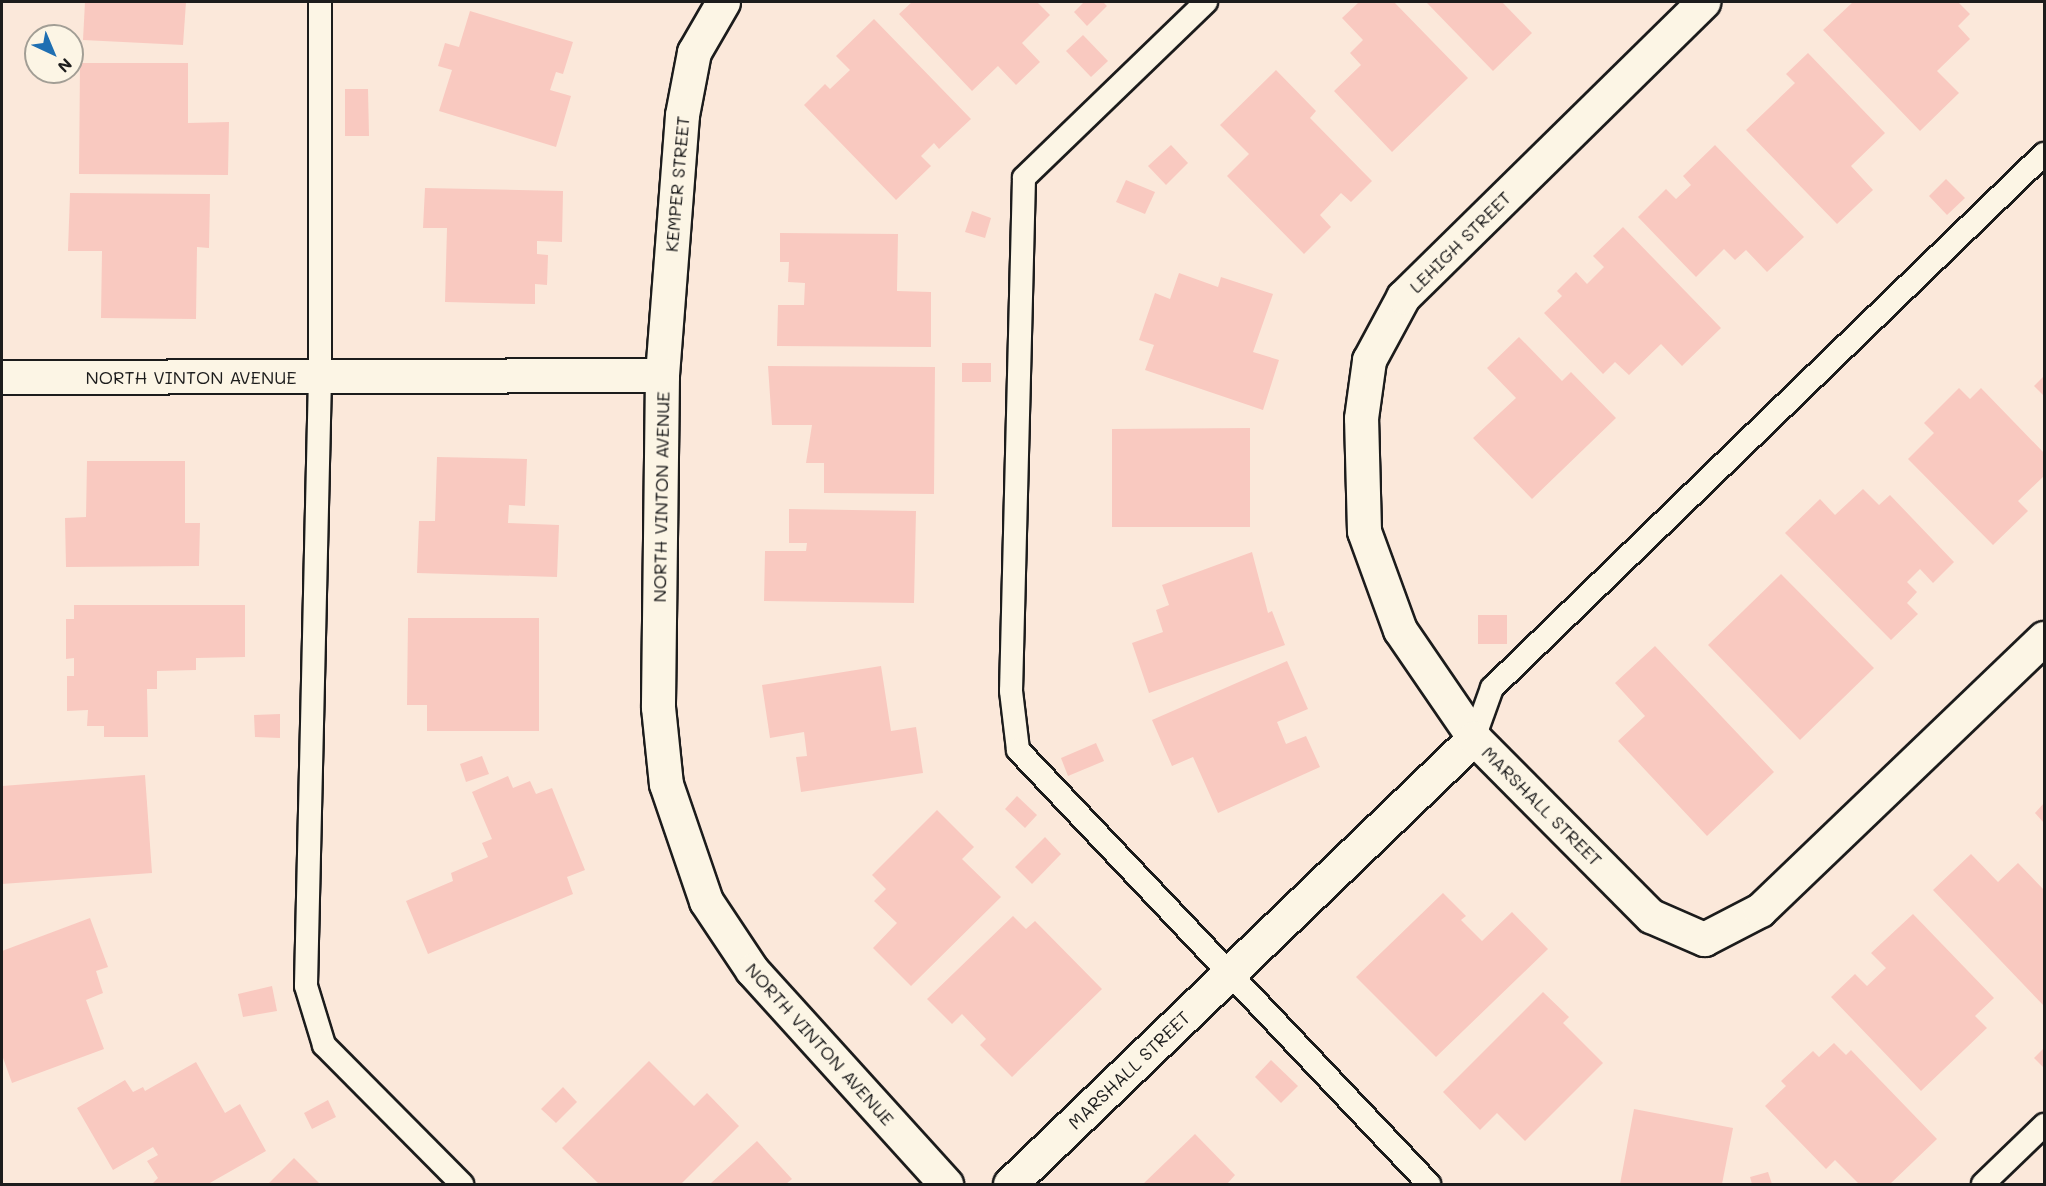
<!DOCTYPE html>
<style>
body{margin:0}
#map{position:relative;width:2046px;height:1186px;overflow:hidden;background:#fbe8da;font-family:Mali,sans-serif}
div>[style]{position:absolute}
.building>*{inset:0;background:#f9c9c0}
.roads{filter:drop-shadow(2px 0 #1c1c1c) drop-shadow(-2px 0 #1c1c1c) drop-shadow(0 2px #1c1c1c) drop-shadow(0 -2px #1c1c1c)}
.service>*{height:22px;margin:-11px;padding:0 11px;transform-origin:11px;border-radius:11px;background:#fcf5e5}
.minor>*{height:33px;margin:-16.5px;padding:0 16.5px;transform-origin:16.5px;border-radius:16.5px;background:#fcf5e5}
span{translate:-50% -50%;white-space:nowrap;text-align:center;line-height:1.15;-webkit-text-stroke:4.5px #fcf5e5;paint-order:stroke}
.street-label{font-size:18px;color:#1c1c1c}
.frame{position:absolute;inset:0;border:3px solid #1c1c1c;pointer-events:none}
.north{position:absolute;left:24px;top:24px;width:60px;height:60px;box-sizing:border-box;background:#fcf5e5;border:2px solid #a29e95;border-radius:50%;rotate:136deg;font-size:16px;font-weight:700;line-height:24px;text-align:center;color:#1c1c1c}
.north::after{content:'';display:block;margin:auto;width:21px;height:27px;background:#1f6fb2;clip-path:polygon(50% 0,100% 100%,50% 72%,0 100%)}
</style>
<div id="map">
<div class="building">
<div style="clip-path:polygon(85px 2px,186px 2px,183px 45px,83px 40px)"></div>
<div style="clip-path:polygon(912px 2px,1037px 2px,1050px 15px,1022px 43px,1040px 62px,1016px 85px,998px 66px,972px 91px,899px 14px)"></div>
<div style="clip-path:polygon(1084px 2px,1103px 2px,1107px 6px,1087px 26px,1074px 12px)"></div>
<div style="clip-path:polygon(1359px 2px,1394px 2px,1468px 78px,1392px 152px,1334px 91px,1361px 65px,1350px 53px,1363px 40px,1342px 18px)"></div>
<div style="clip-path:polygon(1426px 2px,1502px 2px,1532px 33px,1493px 71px)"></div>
<div style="clip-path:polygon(1853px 2px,1958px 2px,1970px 14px,1958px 26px,1970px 39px,1937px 71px,1959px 93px,1920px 131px,1823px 30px)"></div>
<div style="clip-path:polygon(470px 11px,573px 42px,563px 74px,556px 72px,550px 90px,571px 96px,556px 147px,439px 111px,452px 70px,438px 66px,445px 43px,459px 47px)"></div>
<div style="clip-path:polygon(874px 19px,971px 119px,939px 149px,934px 143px,921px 156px,931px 166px,896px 200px,804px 105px,825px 84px,830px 89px,850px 70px,836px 56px)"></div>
<div style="clip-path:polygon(1083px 35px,1108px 61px,1091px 77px,1066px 51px)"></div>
<div style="clip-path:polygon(1808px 53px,1885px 133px,1851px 166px,1873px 190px,1837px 224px,1746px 130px,1795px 83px,1786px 74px)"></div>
<div style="clip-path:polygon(80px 63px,188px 63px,188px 123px,229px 122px,228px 175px,79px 174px)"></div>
<div style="clip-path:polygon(1276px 70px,1316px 111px,1310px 118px,1372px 181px,1351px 202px,1341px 193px,1320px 215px,1331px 227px,1304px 254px,1227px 176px,1249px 154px,1220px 125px)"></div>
<div style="clip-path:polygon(345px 89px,368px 89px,369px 136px,345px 136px)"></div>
<div style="clip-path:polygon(1171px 145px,1188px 163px,1166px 185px,1148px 166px)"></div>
<div style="clip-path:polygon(1715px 145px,1804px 237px,1767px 272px,1746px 250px,1735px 260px,1724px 249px,1696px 277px,1638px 217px,1666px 189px,1676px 199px,1691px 185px,1683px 176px)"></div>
<div style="clip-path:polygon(1946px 179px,1965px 198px,1947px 215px,1929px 196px)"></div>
<div style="clip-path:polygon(1126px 180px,1155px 192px,1145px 214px,1116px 202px)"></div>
<div style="clip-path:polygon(425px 188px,563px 191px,562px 242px,537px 241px,537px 254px,548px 255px,547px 285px,535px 284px,535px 304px,445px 302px,447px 228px,423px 228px)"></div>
<div style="clip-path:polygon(70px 193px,210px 194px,209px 248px,197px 247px,196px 319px,101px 318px,102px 251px,68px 251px)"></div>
<div style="clip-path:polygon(972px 211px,991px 218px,985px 238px,965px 232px)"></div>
<div style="clip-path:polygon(1623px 227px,1721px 328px,1682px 366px,1661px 344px,1629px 375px,1615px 362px,1603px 374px,1544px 313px,1562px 296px,1557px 291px,1576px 272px,1587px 284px,1604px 267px,1593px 256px)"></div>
<div style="clip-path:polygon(780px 233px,898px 234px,897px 291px,931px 292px,931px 347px,777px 346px,778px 305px,804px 305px,805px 283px,788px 282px,789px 262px,780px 262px)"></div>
<div style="clip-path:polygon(1179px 273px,1218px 287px,1221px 277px,1273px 294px,1253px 352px,1279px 360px,1263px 410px,1145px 370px,1154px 345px,1139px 340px,1155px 293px,1170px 299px)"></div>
<div style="clip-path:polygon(1519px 337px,1562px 381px,1571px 372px,1616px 418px,1532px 499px,1473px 438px,1516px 398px,1487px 368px)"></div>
<div style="clip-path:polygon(962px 363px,991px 363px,991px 382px,962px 382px)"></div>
<div style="clip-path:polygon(768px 366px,935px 367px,934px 494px,824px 493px,824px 463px,806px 463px,812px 425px,772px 425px)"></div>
<div style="clip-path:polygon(2044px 376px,2044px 396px,2034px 386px)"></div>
<div style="clip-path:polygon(1959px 388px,1970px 399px,1981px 388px,2044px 453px,2044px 476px,2018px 501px,2028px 511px,1993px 545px,1908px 459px,1934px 433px,1924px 423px)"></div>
<div style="clip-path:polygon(1250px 428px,1250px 527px,1112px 527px,1112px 429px)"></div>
<div style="clip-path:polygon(437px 457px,527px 459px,525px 506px,509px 505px,508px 523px,559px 525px,557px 577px,417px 573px,419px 521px,435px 521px)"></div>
<div style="clip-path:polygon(87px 461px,185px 461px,185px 523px,200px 523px,199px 566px,66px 567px,65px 518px,86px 517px)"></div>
<div style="clip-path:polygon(1863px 489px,1879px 505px,1890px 495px,1954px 562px,1933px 583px,1920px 569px,1907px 582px,1917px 592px,1907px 603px,1918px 614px,1891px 640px,1785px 533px,1820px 499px,1835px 515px)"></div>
<div style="clip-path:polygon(789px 509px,916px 511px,914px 603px,764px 601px,765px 551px,806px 551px,807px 543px,789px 543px)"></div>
<div style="clip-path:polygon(1252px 552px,1268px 613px,1272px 611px,1285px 645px,1149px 693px,1132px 643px,1163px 632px,1156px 610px,1169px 605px,1162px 585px)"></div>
<div style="clip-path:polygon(1781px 574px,1874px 668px,1800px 740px,1708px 645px)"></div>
<div style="clip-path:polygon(74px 605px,245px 605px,245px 657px,196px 658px,196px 670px,157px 671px,157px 689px,147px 689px,148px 737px,104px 737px,104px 726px,87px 726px,88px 710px,67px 711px,67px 676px,74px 676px,74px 658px,66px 659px,66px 619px,74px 619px)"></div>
<div style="clip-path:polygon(1478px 615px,1507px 615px,1507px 644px,1478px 644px)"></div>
<div style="clip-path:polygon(408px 618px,539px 618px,539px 731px,427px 731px,427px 705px,407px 705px)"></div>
<div style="clip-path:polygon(1655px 646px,1774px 772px,1707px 836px,1618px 741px,1645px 716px,1615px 683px)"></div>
<div style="clip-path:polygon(1287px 661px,1308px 709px,1277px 722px,1286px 744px,1306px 736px,1320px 767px,1218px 813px,1193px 757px,1172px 766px,1152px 720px)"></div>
<div style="clip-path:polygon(881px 666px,891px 731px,916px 727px,923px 773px,801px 792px,796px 757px,807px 756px,804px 732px,770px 738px,762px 685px)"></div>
<div style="clip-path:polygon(280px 714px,280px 738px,255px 737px,254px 715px)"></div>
<div style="clip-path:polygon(1096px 743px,1104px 761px,1068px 776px,1061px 758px)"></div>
<div style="clip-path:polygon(482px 756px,489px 774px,466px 782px,460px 764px)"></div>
<div style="clip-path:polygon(145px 775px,152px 873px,2px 884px,2px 786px)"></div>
<div style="clip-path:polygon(508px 776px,513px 788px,530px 781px,536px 794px,552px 788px,585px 870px,567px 877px,573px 894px,428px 954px,406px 901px,453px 881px,451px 873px,488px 857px,482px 843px,492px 839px,472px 792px)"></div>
<div style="clip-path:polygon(1017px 796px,1037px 815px,1025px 828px,1005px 809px)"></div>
<div style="clip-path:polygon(2044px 803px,2044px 823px,2035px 813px)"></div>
<div style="clip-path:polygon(937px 810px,974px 847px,962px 859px,1001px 897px,911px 986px,873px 948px,897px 923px,874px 901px,886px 889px,872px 875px)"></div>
<div style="clip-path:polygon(1045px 837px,1061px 854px,1032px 884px,1015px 867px)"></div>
<div style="clip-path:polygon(1971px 854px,1998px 882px,2018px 863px,2044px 890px,2044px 1006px,1933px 890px)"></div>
<div style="clip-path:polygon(1443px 893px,1466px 916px,1461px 920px,1482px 941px,1512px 912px,1548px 949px,1436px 1057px,1356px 977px)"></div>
<div style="clip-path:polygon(1913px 914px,1994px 998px,1975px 1016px,1987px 1028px,1921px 1091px,1831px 997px,1855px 974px,1867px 986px,1886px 968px,1871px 953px)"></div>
<div style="clip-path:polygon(1013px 916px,1026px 929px,1035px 921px,1102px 989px,1012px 1077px,980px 1045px,986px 1039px,962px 1014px,952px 1024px,927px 999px)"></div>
<div style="clip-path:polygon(90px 918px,108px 967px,96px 971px,103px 993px,86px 1000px,104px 1049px,12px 1083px,2px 1055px,2px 951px)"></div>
<div style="clip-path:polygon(272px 986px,277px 1011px,243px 1017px,238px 994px)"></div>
<div style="clip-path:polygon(1543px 992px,1569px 1017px,1563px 1023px,1603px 1063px,1525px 1141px,1497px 1113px,1480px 1130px,1443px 1092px)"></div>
<div style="clip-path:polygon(1834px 1043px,1846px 1055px,1851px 1050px,1937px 1139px,1890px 1184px,1859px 1184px,1835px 1160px,1826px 1169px,1765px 1106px,1786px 1086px,1781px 1081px,1813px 1051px,1819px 1057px)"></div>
<div style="clip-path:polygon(2044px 1048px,2044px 1068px,2034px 1058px)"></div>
<div style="clip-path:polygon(1271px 1060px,1298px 1086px,1281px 1103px,1255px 1077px)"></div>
<div style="clip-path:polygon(649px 1061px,694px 1106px,707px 1093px,739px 1126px,681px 1184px,599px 1184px,562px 1148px)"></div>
<div style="clip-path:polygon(196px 1062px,225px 1113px,240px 1104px,266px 1151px,208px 1184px,152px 1184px,158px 1178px,147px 1161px,158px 1155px,153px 1147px,113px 1170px,77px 1108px,125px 1080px,133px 1092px,143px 1087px,145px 1091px)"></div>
<div style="clip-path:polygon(563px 1087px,577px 1102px,556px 1123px,541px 1109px)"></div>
<div style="clip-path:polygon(328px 1100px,336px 1117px,312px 1129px,304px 1113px)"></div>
<div style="clip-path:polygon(1634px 1109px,1733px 1128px,1722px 1184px,1620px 1184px)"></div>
<div style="clip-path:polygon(1195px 1134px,1235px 1175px,1227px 1184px,1143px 1184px)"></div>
<div style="clip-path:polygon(757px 1141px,792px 1179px,786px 1184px,710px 1184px)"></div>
<div style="clip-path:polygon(294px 1158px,320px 1184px,268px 1184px)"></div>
<div style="clip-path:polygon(1768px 1172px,1772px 1184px,1752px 1184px,1750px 1177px)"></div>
</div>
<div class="roads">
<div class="service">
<div style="left:320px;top:2px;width:375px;rotate:90deg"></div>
<div style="left:320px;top:377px;width:609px;rotate:91.32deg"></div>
<div style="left:306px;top:986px;width:62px;rotate:73deg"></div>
<div style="left:324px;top:1045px;width:196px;rotate:45.2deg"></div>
<div style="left:1206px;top:2px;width:253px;rotate:136deg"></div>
<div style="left:1024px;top:178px;width:513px;rotate:91.45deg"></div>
<div style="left:1011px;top:691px;width:59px;rotate:83.2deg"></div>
<div style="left:1018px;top:750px;width:598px;rotate:46.56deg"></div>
<div style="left:1474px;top:738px;width:53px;rotate:-70.2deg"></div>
<div style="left:1492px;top:688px;width:768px;rotate:-44.05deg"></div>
<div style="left:1983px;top:1184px;width:85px;rotate:-44deg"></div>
</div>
<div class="minor">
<div style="left:723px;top:2px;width:58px;rotate:120.1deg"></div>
<div style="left:694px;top:52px;width:64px;rotate:100.8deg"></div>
<div style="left:682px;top:115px;width:261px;rotate:94.4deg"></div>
<div style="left:662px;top:375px;width:332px;rotate:90.7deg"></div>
<div style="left:658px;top:707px;width:77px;rotate:84.1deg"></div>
<div style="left:666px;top:784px;width:124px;rotate:71.1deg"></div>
<div style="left:706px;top:901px;width:83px;rotate:56.3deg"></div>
<div style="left:752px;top:970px;width:289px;rotate:47.8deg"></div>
<div style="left:2px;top:377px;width:660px;rotate:-0.17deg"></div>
<div style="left:1474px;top:738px;width:131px;rotate:-124.4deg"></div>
<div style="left:1400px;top:630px;width:105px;rotate:-110deg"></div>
<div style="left:1364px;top:531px;width:113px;rotate:-91.5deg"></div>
<div style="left:1361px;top:418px;width:59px;rotate:-82.1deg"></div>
<div style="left:1369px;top:360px;width:72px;rotate:-61.6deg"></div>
<div style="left:1403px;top:297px;width:421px;rotate:-44.5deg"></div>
<div style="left:1010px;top:1184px;width:644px;rotate:-43.87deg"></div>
<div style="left:1474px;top:738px;width:251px;rotate:45.2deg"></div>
<div style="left:1651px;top:916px;width:58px;rotate:23.5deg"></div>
<div style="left:1704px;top:939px;width:63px;rotate:-27.4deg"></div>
<div style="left:1760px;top:910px;width:393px;rotate:-43.8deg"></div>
</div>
</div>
<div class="street-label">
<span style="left:677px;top:184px;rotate:-85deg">KEMPER STREET</span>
<span style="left:1460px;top:242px;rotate:-45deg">LEHIGH STREET</span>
<span style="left:191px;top:377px">NORTH VINTON AVENUE</span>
<span style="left:661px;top:497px;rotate:-89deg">NORTH VINTON AVENUE</span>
<span style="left:1542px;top:806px;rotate:45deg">MARSHALL STREET</span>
<span style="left:820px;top:1044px;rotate:48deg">NORTH VINTON AVENUE</span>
<span style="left:1129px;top:1070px;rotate:-44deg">MARSHALL STREET</span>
</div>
<div class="frame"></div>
<div class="north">N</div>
</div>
